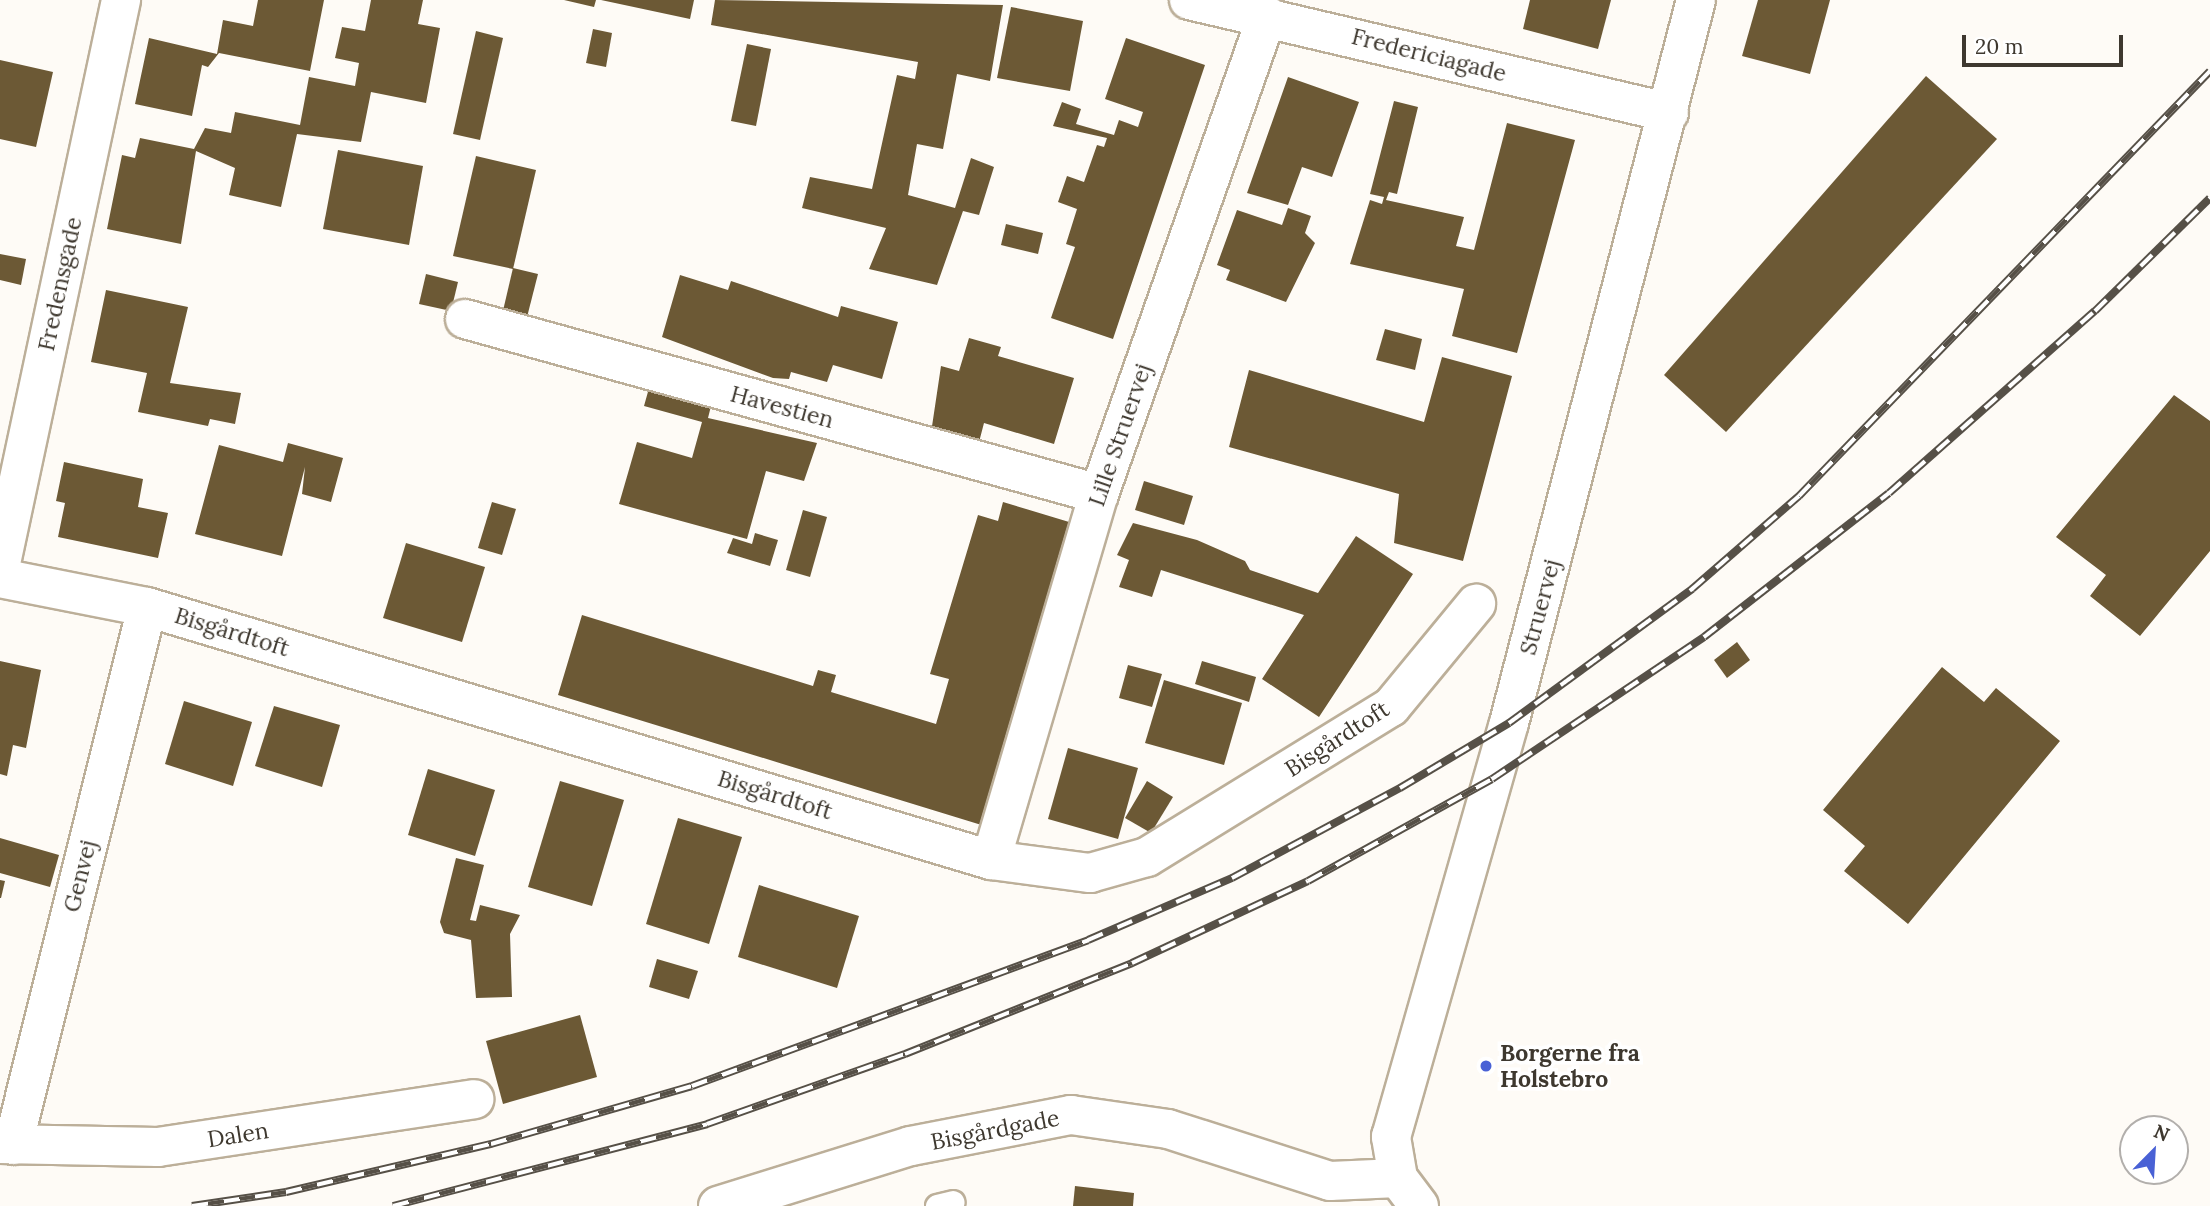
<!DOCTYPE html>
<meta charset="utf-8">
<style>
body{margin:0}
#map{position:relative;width:2210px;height:1206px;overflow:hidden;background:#fefbf6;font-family:Lora,serif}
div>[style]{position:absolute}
.building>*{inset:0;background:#6c5935}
.roads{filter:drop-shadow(2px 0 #bcaf99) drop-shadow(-2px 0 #bcaf99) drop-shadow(0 2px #bcaf99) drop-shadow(0 -2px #bcaf99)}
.service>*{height:23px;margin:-11.5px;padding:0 11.5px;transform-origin:11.5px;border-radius:11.5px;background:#fff}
.minor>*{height:38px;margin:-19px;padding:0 19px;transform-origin:19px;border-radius:19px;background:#fff}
.tertiary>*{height:38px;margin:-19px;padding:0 19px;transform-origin:19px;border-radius:19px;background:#fff}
.rail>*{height:8px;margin-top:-4px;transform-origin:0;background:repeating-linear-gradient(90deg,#fff 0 16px,#565047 0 32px);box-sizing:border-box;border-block:2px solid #565047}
.dots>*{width:19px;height:19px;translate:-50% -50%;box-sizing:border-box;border:4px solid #fff;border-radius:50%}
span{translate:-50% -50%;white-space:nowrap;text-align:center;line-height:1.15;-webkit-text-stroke:7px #fff;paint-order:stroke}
.street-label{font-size:23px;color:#3e382f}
.poi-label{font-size:23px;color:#3e382f;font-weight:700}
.left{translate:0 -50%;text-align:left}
.north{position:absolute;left:2119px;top:1115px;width:70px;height:70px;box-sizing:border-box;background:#fff;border:2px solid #b2afac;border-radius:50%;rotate:24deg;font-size:19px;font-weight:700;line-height:28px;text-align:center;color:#3e382f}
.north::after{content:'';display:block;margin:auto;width:24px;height:32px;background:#4961d5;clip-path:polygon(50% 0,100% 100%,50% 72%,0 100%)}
.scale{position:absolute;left:1962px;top:35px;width:161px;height:32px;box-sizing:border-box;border:4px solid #3e382f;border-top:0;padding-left:9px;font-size:21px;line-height:24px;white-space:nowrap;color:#3e382f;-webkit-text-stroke:5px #fff;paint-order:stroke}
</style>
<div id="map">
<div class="building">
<div style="clip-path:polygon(258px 0,324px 0,310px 71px,219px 53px,208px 67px,202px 65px,192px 116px,135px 104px,149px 38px,217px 54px,223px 20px,253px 26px)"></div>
<div style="clip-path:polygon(371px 0,423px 0,418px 24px,440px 28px,426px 103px,371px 92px,361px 142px,297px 134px,281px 207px,229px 195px,235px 168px,196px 151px,181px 244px,107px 229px,122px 155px,135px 158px,140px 138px,194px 149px,205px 128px,231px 133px,235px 112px,300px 125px,309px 77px,355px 86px,359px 63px,335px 58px,342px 27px,365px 31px)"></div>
<div style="clip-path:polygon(564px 0,596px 0,594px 7px)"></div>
<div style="clip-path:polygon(601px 0,694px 0,690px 19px)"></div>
<div style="clip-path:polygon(715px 0,1003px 5px,990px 81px,957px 74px,943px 149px,917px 144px,908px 195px,955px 208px,971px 158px,994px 167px,979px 215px,963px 211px,937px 285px,869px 269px,886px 228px,802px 208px,810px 177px,872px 189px,897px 75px,915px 79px,918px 62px,711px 25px)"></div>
<div style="clip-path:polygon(1530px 0,1611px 0,1598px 49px,1523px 29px)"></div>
<div style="clip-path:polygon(1758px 0,1830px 0,1810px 74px,1742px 56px)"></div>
<div style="clip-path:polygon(1011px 7px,1083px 21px,1070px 91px,997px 78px)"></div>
<div style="clip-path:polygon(593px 29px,612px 33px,606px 67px,586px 63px)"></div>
<div style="clip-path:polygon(476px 31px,503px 38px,480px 140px,453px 134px)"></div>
<div style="clip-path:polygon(1126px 38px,1205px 65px,1113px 339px,1051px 318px,1075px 247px,1066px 244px,1077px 209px,1058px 202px,1067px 176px,1084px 182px,1097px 145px,1104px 147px,1107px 138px,1053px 126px,1062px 102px,1081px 109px,1076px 124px,1114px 135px,1119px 120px,1138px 127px,1143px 112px,1105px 99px)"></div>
<div style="clip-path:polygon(747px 44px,771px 49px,756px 126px,731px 121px)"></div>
<div style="clip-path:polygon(0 60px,53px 72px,36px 147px,0 139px)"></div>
<div style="clip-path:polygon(1926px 76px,1997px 139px,1726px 432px,1664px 375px)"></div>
<div style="clip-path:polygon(1288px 77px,1359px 102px,1332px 177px,1302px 167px,1288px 205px,1247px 193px)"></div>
<div style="clip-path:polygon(1394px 101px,1418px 107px,1397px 194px,1389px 192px,1386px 200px,1464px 217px,1456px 246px,1474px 250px,1507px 123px,1575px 140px,1517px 353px,1452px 336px,1464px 289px,1350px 264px,1370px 200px,1382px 204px,1384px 197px,1370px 194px)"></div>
<div style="clip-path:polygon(338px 150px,423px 166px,409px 245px,323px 229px)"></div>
<div style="clip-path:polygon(476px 156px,536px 170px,513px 269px,453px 256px)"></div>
<div style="clip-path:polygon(1288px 208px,1311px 216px,1305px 233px,1315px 243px,1286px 302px,1226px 280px,1230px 270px,1217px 265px,1237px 210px,1282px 225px)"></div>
<div style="clip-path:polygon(1006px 224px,1043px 233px,1038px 254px,1001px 245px)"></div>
<div style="clip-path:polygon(0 254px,26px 259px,21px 285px,0 280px)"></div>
<div style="clip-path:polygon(513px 268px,538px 274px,526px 321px,502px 315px)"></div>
<div style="clip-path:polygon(426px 274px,458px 282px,451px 311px,419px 304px)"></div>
<div style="clip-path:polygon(680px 275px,728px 290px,731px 281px,838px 317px,841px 306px,898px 322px,882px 379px,833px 365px,827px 382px,791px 372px,789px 379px,773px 378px,662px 337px)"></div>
<div style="clip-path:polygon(106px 290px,188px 307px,170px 383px,241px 393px,235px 424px,210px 419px,208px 426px,138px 412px,147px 373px,91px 362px)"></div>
<div style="clip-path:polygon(1385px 329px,1422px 339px,1415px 370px,1376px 360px)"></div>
<div style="clip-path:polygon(969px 338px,1001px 347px,998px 356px,1074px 378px,1054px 444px,984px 423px,978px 446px,931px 433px,941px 366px,959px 371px)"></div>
<div style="clip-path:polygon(1442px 357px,1512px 376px,1463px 561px,1394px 543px,1399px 494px,1229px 447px,1249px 370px,1424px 422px)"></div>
<div style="clip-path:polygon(651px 381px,713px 398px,708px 418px,817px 443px,804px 481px,766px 471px,747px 539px,619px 504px,637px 442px,692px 458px,702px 422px,644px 406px)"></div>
<div style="clip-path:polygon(2174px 395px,2210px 421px,2210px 551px,2140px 636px,2090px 596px,2106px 575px,2056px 537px)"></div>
<div style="clip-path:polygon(288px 443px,343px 458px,331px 502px,302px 494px,305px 467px,282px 556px,195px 534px,219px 445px,283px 462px)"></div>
<div style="clip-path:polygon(64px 462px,143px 479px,138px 507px,168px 513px,158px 558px,58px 537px,65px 503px,56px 501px)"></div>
<div style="clip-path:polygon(1144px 481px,1193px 496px,1184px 525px,1135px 510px)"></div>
<div style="clip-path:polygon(492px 502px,516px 509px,502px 555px,478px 548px)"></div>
<div style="clip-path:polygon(1003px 502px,1079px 525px,988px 827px,558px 695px,582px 615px,813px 686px,818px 670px,836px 675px,831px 692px,936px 724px,949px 679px,930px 674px,978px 515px,998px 521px)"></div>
<div style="clip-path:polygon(803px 510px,827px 517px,810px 577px,786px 570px)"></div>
<div style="clip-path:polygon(1133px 523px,1197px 540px,1245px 561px,1250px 570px,1318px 593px,1356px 536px,1413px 574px,1319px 717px,1262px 679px,1304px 615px,1161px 570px,1152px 597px,1119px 587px,1129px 560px,1117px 555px)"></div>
<div style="clip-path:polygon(755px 533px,778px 540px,770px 566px,727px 553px,733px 538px,752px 544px)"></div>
<div style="clip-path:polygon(406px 543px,485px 567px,462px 642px,383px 618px)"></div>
<div style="clip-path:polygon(1737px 642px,1750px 660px,1727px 678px,1714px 660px)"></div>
<div style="clip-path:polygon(0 661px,41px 670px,26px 748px,13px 745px,7px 776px,0 774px)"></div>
<div style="clip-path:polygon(1202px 661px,1256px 677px,1249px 702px,1195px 684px)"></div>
<div style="clip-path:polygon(1128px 665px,1162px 674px,1152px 707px,1119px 698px)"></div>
<div style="clip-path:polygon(1942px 667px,1984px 702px,1996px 688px,2060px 741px,1908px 924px,1844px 871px,1865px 846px,1823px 810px)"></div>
<div style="clip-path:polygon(1164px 680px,1242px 703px,1224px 765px,1145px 743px)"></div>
<div style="clip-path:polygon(184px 701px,252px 722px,233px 786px,165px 764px)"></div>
<div style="clip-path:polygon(274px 706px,340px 725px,322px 787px,255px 766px)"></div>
<div style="clip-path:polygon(1068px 748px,1138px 768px,1118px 839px,1048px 819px)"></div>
<div style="clip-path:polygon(428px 769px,495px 790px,475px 856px,408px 835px)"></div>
<div style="clip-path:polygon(560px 781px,624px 800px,592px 906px,528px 887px)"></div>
<div style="clip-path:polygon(1147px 781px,1173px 797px,1151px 833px,1125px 818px)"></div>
<div style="clip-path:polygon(678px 818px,742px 837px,709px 944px,646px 924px)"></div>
<div style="clip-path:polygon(0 838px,59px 855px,50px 887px,0 873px)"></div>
<div style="clip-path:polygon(456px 858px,484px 865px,470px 920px,476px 921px,480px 905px,520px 915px,510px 934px,512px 997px,476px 998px,471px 940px,444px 933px,440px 922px)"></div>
<div style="clip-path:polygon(0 880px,5px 881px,1px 898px,0 898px)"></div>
<div style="clip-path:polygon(759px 885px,859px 916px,837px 988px,738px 957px)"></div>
<div style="clip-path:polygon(657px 959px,698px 971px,689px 999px,649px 987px)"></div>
<div style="clip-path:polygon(580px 1015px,597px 1077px,503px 1104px,486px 1041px)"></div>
<div style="clip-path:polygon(1075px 1186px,1134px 1193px,1133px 1206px,1073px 1206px)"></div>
</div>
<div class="roads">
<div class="service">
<div style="left:937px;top:1206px;width:16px;rotate:-14deg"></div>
</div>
<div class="minor">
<div style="left:465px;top:319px;width:658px;rotate:15.43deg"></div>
<div style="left:0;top:568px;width:581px;rotate:-77.97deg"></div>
<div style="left:0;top:578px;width:150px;rotate:11.2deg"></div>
<div style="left:147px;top:607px;width:881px;rotate:16.69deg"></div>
<div style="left:991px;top:860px;width:100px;rotate:7.5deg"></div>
<div style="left:1090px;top:873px;width:59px;rotate:-15.7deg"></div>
<div style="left:1147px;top:857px;width:286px;rotate:-31.6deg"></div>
<div style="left:1391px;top:707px;width:134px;rotate:-50.5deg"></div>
<div style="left:991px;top:860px;width:382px;rotate:-73.6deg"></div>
<div style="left:1099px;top:494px;width:507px;rotate:-70.64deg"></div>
<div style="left:0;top:1144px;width:158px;rotate:1.1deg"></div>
<div style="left:158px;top:1147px;width:320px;rotate:-8.6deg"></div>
<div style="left:13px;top:1145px;width:554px;rotate:-76.01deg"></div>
</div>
<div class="tertiary">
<div style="left:1189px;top:0;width:493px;rotate:13.2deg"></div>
<div style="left:718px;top:1206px;width:202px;rotate:-17.3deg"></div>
<div style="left:911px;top:1146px;width:163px;rotate:-11deg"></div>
<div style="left:1071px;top:1115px;width:98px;rotate:8.2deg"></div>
<div style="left:1168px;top:1129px;width:170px;rotate:17.8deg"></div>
<div style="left:1330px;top:1181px;width:68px;rotate:-2.5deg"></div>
<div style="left:1419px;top:1206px;width:35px;rotate:-127deg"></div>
<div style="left:1398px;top:1178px;width:42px;rotate:-99.7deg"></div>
<div style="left:1391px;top:1137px;width:430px;rotate:-74.1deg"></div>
<div style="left:1509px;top:723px;width:747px;rotate:-75.5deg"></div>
</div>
</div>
<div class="rail">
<div style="left:192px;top:1206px;width:95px;rotate:-8.5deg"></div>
<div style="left:286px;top:1192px;width:211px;rotate:-13.2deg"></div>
<div style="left:491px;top:1144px;width:209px;rotate:-16.1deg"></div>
<div style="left:692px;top:1086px;width:422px;rotate:-20.2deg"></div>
<div style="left:1088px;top:940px;width:157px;rotate:-23.3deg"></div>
<div style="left:1232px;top:878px;width:191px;rotate:-28.2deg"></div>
<div style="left:1400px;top:788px;width:127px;rotate:-30.8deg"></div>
<div style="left:1509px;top:723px;width:227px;rotate:-36.2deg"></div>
<div style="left:1692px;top:589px;width:142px;rotate:-41deg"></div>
<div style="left:1799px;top:496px;width:591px;rotate:-45.96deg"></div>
<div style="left:393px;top:1206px;width:325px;rotate:-14.6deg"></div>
<div style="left:707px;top:1124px;width:210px;rotate:-19.5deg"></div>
<div style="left:905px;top:1054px;width:245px;rotate:-21.8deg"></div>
<div style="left:1132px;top:963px;width:194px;rotate:-25deg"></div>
<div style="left:1308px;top:881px;width:210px;rotate:-29deg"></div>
<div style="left:1492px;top:779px;width:255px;rotate:-33.8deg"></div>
<div style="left:1704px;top:637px;width:234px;rotate:-37.9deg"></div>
<div style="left:1889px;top:493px;width:275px;rotate:-41.5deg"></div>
<div style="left:2095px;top:311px;width:161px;rotate:-44.5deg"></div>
</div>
<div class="dots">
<div style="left:1486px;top:1066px;background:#4961d5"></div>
</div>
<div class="street-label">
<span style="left:1429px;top:55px;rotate:14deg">Fredericiagade</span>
<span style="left:60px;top:284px;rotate:-78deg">Fredensgade</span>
<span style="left:782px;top:407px;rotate:15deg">Havestien</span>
<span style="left:1120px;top:435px;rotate:-71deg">Lille Struervej</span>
<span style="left:1540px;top:607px;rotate:-75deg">Struervej</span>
<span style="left:232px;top:632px;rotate:17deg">Bisgårdtoft</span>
<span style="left:1337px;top:739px;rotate:-33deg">Bisgårdtoft</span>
<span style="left:775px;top:795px;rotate:17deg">Bisgårdtoft</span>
<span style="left:80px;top:876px;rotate:-76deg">Genvej</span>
<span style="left:995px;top:1130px;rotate:-11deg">Bisgårdgade</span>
<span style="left:238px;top:1135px;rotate:-9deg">Dalen</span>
</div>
<div class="poi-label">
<span class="left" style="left:1500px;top:1066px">Borgerne fra<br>Holstebro</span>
</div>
<div class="north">N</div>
<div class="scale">20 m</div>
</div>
